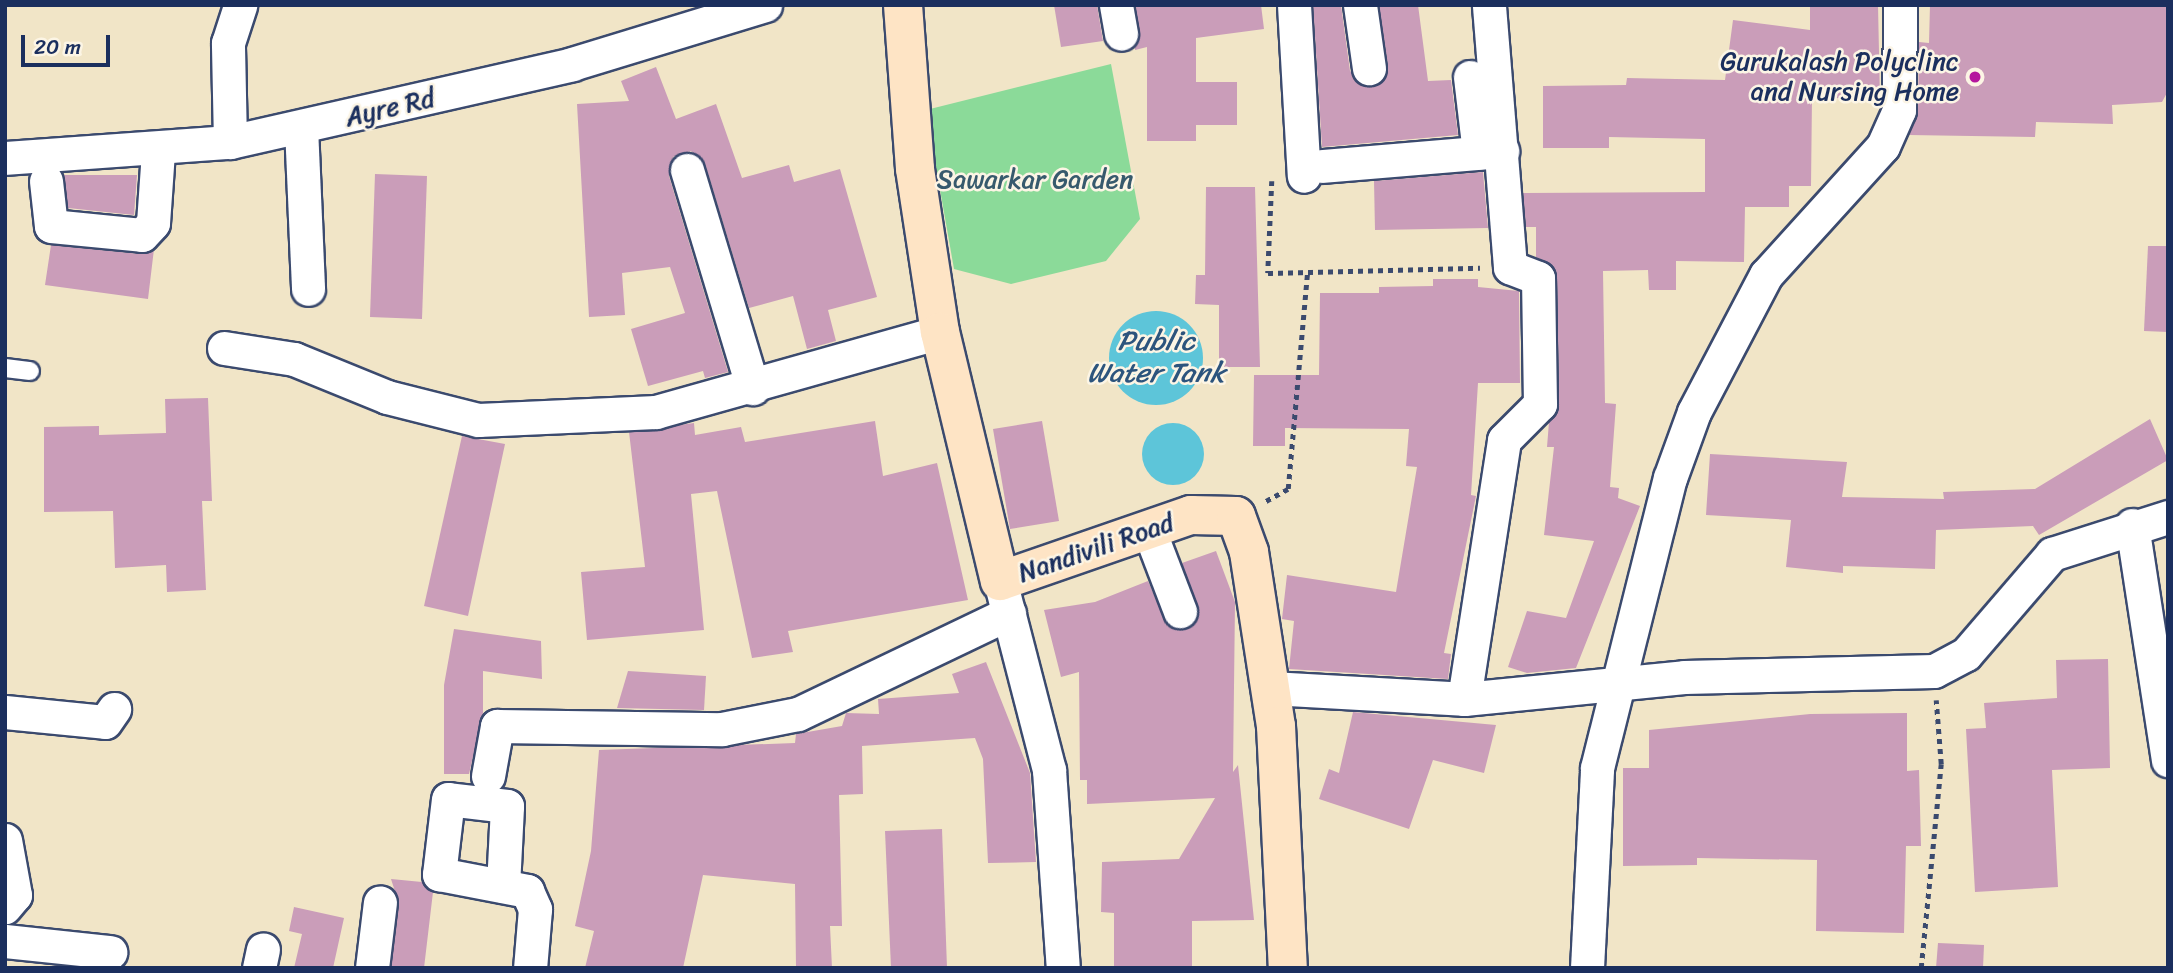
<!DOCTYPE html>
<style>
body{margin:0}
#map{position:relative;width:2173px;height:973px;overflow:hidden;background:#f1e5c7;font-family:Sriracha,sans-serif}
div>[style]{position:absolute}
.green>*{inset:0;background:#8bda99}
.water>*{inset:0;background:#5dc5d9}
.round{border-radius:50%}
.building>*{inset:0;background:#ca9db9}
.path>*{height:4.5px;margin-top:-2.25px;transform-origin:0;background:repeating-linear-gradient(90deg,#3b4a6e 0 5px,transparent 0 10px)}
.roads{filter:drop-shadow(2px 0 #3b4a6e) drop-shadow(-2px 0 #3b4a6e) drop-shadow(0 2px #3b4a6e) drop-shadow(0 -2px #3b4a6e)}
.lane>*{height:18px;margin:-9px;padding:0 9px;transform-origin:9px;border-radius:9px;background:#fff}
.street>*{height:33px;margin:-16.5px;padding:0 16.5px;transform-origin:16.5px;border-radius:16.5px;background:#fff}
.secondary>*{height:38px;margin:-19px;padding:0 19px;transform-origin:19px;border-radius:19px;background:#fee4c5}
.dots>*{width:19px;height:19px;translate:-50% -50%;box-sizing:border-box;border:4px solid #fcf5e5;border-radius:50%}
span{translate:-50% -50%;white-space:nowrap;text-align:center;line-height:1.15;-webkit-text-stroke:5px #fcf5e5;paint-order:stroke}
.poi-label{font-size:26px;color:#1b2f5e}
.right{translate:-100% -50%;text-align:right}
.street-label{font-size:26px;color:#1b2f5e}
.park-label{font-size:26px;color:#375a6d}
.water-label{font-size:28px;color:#2c547d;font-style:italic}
.frame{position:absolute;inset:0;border:7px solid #1b2f5e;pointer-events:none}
.scale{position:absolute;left:21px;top:35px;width:89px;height:32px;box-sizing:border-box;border:4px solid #1b2f5e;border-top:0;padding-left:9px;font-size:21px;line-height:24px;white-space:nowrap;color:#1b2f5e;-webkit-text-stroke:5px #fcf5e5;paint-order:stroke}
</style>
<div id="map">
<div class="green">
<div style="clip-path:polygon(1111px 64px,1140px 219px,1106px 261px,1011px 284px,954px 269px,926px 110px)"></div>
</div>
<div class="water">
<div class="round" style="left:1109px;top:311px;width:94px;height:94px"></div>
<div class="round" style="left:1142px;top:423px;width:62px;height:62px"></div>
</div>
<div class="building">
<div style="clip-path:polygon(1054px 5px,1097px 5px,1103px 41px,1061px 47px)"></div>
<div style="clip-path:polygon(1136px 5px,1261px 5px,1264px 29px,1196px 38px,1196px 82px,1237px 82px,1237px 125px,1196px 125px,1196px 141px,1147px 141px,1147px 47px,1135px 50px)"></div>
<div style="clip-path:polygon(1313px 5px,1341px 5px,1350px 71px,1371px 87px,1381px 83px,1388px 66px,1379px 5px,1418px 5px,1428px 81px,1451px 80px,1458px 135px,1322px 147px)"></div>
<div style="clip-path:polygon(1810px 5px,1878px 5px,1880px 100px,1812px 97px,1811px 186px,1789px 186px,1789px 207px,1745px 207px,1744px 262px,1676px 261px,1676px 290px,1649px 290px,1648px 270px,1603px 271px,1605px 403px,1616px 404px,1610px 487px,1619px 488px,1618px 498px,1640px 506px,1576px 668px,1527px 673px,1508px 667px,1527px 611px,1566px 618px,1594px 541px,1544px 535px,1554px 447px,1547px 447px,1549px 422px,1559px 404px,1557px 278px,1553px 266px,1536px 257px,1536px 227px,1526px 227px,1523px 193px,1705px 192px,1705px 139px,1609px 137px,1609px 148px,1543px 148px,1543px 86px,1626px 85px,1627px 78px,1725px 80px,1733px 20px,1810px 30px)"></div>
<div style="clip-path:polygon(1930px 5px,2168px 5px,2168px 91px,2162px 102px,2112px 105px,2113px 124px,2036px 122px,2035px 137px,1909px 135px,1918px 111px,1919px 42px,1929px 43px)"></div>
<div style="clip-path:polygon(656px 67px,676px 119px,716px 104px,742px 178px,789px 165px,794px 182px,840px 169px,877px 297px,828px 310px,836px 341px,807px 349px,793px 296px,749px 308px,705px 164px,691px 151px,673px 157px,669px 176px,728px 372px,705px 378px,703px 371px,648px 386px,631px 329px,685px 313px,670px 267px,622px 273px,625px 315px,589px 317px,577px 104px,629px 101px,621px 81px)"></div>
<div style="clip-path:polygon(1483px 172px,1488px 228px,1375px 230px,1374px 181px)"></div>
<div style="clip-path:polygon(375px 174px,427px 176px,422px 319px,370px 317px)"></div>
<div style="clip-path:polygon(64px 175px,137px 175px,134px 215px,68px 208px)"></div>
<div style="clip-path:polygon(1206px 187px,1255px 187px,1260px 367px,1219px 367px,1219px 305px,1195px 304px,1196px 275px,1205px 275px)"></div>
<div style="clip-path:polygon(51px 245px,140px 254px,154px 249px,148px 299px,45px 285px)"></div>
<div style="clip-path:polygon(2148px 246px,2168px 246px,2168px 332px,2144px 331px)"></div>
<div style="clip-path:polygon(1433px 279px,1478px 279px,1478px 287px,1519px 291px,1520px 383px,1478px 383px,1471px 495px,1476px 496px,1444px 653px,1451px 654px,1448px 679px,1289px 669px,1294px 621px,1282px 619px,1287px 575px,1396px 592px,1417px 467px,1406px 466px,1409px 429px,1285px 428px,1285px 446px,1253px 446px,1254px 375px,1319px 375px,1320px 293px,1379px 293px,1379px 287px,1433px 286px)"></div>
<div style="clip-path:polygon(208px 398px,212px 501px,202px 501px,206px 590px,167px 592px,166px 565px,115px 568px,113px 511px,44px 512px,44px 427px,99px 426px,99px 435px,166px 433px,165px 399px)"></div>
<div style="clip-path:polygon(2150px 419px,2168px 460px,2039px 535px,2033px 526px,1936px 530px,1935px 569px,1843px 566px,1843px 573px,1786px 567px,1791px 520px,1706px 515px,1710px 454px,1847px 462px,1842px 497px,1944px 499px,1943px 492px,2035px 489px)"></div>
<div style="clip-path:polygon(875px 421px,883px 476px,937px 463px,968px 600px,788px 631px,793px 652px,752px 658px,717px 491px,691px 494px,704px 630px,587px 640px,581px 572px,645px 567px,629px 432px,694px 423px,695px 435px,741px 427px,745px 442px)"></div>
<div style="clip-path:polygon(1042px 421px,1059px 521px,1010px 529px,993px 429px)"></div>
<div style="clip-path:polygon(462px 436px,505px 444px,468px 616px,424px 606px)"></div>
<div style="clip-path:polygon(1216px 551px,1235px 602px,1233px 772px,1238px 765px,1254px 920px,1192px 921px,1192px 968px,1114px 968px,1114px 913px,1101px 912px,1102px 862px,1179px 859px,1215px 798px,1087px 804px,1087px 780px,1080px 780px,1079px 672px,1061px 677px,1044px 610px,1095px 602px,1148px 581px,1167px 625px,1186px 629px,1199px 613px,1182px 563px)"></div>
<div style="clip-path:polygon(454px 629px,541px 641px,542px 679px,483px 671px,483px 713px,469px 774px,444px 774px,444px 685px)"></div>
<div style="clip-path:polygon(2108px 659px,2110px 768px,2052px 770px,2058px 887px,1975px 892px,1966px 729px,1986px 728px,1984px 703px,2057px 698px,2056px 660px)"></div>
<div style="clip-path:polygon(986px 662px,1030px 773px,1036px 862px,988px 863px,983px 759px,975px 738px,862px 746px,863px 794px,839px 795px,842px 926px,830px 926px,832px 968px,796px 968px,795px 884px,703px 875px,683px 968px,585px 968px,594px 931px,575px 926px,591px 851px,599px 750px,795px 743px,796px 734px,842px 726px,846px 713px,879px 714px,878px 699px,959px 693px,952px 674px)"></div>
<div style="clip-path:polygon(628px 671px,706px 676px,704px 710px,617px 708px)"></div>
<div style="clip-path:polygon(1353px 712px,1496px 725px,1484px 773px,1433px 760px,1409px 829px,1319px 799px,1329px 769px,1339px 773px)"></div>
<div style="clip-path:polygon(1907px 713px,1907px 771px,1919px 770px,1921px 846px,1906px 846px,1904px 933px,1816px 931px,1817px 860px,1697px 858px,1697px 865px,1623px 866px,1623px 768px,1649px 768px,1649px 730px,1810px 714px)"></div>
<div style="clip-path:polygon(942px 829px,947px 968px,891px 968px,885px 831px)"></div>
<div style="clip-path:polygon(391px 879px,422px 882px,433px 892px,424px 968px,391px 968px,399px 904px)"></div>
<div style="clip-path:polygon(294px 907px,344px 918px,333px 968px,294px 968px,302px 934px,289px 931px)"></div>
<div style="clip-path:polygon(1938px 943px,1984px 945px,1983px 968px,1936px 968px)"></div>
</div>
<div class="path">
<div style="left:1272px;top:181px;width:92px;rotate:92.5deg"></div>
<div style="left:1268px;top:273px;width:212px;rotate:-1.4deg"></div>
<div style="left:1266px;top:501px;width:25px;rotate:-29deg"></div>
<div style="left:1288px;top:489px;width:216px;rotate:-84.9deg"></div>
<div style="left:1921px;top:968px;width:205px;rotate:-84.4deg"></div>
<div style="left:1941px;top:764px;width:64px;rotate:-94.5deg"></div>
</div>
<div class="roads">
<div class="lane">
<div style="left:5px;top:368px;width:25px;rotate:7deg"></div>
</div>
<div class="street">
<div style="left:1116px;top:5px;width:29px;rotate:80deg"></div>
<div style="left:1294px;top:5px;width:171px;rotate:86.7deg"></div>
<div style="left:1360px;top:5px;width:64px;rotate:81.9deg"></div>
<div style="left:1470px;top:77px;width:76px;rotate:83.2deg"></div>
<div style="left:301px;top:127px;width:162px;rotate:87.5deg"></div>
<div style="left:230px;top:142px;width:99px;rotate:-91.2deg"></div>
<div style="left:228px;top:43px;width:40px;rotate:-72deg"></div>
<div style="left:5px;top:158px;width:226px;rotate:-4.1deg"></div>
<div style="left:230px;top:142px;width:351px;rotate:-12.8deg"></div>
<div style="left:572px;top:64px;width:202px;rotate:-17deg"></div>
<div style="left:1322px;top:166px;width:181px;rotate:-4.8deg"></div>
<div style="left:687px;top:170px;width:228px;rotate:73.2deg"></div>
<div style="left:46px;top:181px;width:45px;rotate:83.7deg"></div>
<div style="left:51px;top:226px;width:91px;rotate:5.6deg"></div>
<div style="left:142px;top:235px;width:16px;rotate:-47deg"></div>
<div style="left:153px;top:223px;width:72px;rotate:-86deg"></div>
<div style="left:224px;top:348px;width:71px;rotate:8.9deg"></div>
<div style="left:294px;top:359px;width:100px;rotate:22.2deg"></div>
<div style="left:387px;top:397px;width:94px;rotate:14.2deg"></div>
<div style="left:478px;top:420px;width:178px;rotate:-2.6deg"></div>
<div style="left:656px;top:412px;width:295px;rotate:-15.7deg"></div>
<div style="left:2132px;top:525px;width:238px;rotate:81.3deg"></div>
<div style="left:1149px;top:530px;width:87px;rotate:69.1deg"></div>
<div style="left:1003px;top:592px;width:184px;rotate:75.5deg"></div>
<div style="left:1049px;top:770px;width:198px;rotate:86deg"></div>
<div style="left:1269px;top:688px;width:195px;rotate:3.2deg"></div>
<div style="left:1464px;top:699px;width:262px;rotate:-81.2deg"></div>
<div style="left:1504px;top:440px;width:51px;rotate:-45deg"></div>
<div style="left:1540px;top:404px;width:126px;rotate:-90.9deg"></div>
<div style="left:1538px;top:278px;width:30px;rotate:-159deg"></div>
<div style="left:1510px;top:267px;width:263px;rotate:-94.6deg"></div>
<div style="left:1464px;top:699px;width:221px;rotate:-5.7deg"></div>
<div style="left:1684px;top:677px;width:250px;rotate:-1.4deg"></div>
<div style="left:1934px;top:671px;width:36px;rotate:-28deg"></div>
<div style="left:1966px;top:654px;width:132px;rotate:-49.3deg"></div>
<div style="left:2052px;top:554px;width:122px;rotate:-17.7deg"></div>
<div style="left:5px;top:712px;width:100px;rotate:5.7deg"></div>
<div style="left:105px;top:722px;width:16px;rotate:-55deg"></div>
<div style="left:488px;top:776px;width:51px;rotate:-79.8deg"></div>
<div style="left:497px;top:726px;width:225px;rotate:0.8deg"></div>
<div style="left:722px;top:729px;width:77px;rotate:-11.2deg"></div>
<div style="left:798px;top:714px;width:234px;rotate:-25.6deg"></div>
<div style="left:5px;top:840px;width:56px;rotate:79.7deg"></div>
<div style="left:15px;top:895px;width:16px;rotate:130deg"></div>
<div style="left:503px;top:886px;width:80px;rotate:-87.1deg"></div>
<div style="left:507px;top:806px;width:59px;rotate:-173.2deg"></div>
<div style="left:448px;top:799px;width:76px;rotate:96.8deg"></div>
<div style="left:439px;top:874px;width:90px;rotate:10.9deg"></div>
<div style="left:527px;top:891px;width:20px;rotate:66deg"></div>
<div style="left:535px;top:909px;width:59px;rotate:94.8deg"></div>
<div style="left:5px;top:941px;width:106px;rotate:6deg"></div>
<div style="left:259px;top:968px;width:19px;rotate:-78deg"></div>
<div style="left:372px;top:968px;width:66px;rotate:-83.1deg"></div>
<div style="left:1587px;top:968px;width:200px;rotate:-87.1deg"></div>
<div style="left:1597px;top:768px;width:299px;rotate:-75.9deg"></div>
<div style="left:1670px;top:478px;width:70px;rotate:-70deg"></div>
<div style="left:1694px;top:412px;width:155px;rotate:-62.3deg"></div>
<div style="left:1766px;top:275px;width:174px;rotate:-47.8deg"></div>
<div style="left:1883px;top:146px;width:39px;rotate:-66deg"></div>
<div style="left:1899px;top:110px;width:105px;rotate:-89.5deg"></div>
</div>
<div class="secondary">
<div style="left:903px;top:5px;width:164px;rotate:85.8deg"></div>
<div style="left:915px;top:169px;width:165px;rotate:81.3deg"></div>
<div style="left:940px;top:332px;width:256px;rotate:76.5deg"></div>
<div style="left:1000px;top:581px;width:202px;rotate:-19.1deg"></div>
<div style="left:1191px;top:515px;width:45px;rotate:1.3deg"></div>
<div style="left:1236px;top:516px;width:38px;rotate:70deg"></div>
<div style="left:1249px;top:552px;width:176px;rotate:81.2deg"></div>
<div style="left:1276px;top:726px;width:242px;rotate:87.2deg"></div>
</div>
</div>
<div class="dots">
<div style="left:1975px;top:77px;background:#b5179e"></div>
</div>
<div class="poi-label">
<span class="right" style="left:1959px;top:77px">Gurukalash Polyclinc<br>and Nursing Home</span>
</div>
<div class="street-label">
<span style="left:390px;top:108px;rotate:-13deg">Ayre Rd</span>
<span style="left:1096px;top:548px;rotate:-19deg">Nandivili Road</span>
</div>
<div class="park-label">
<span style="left:1035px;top:180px">Sawarkar Garden</span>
</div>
<div class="water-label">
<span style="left:1156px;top:357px">Public<br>Water Tank</span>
</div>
<div class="frame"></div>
<div class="scale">20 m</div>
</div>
